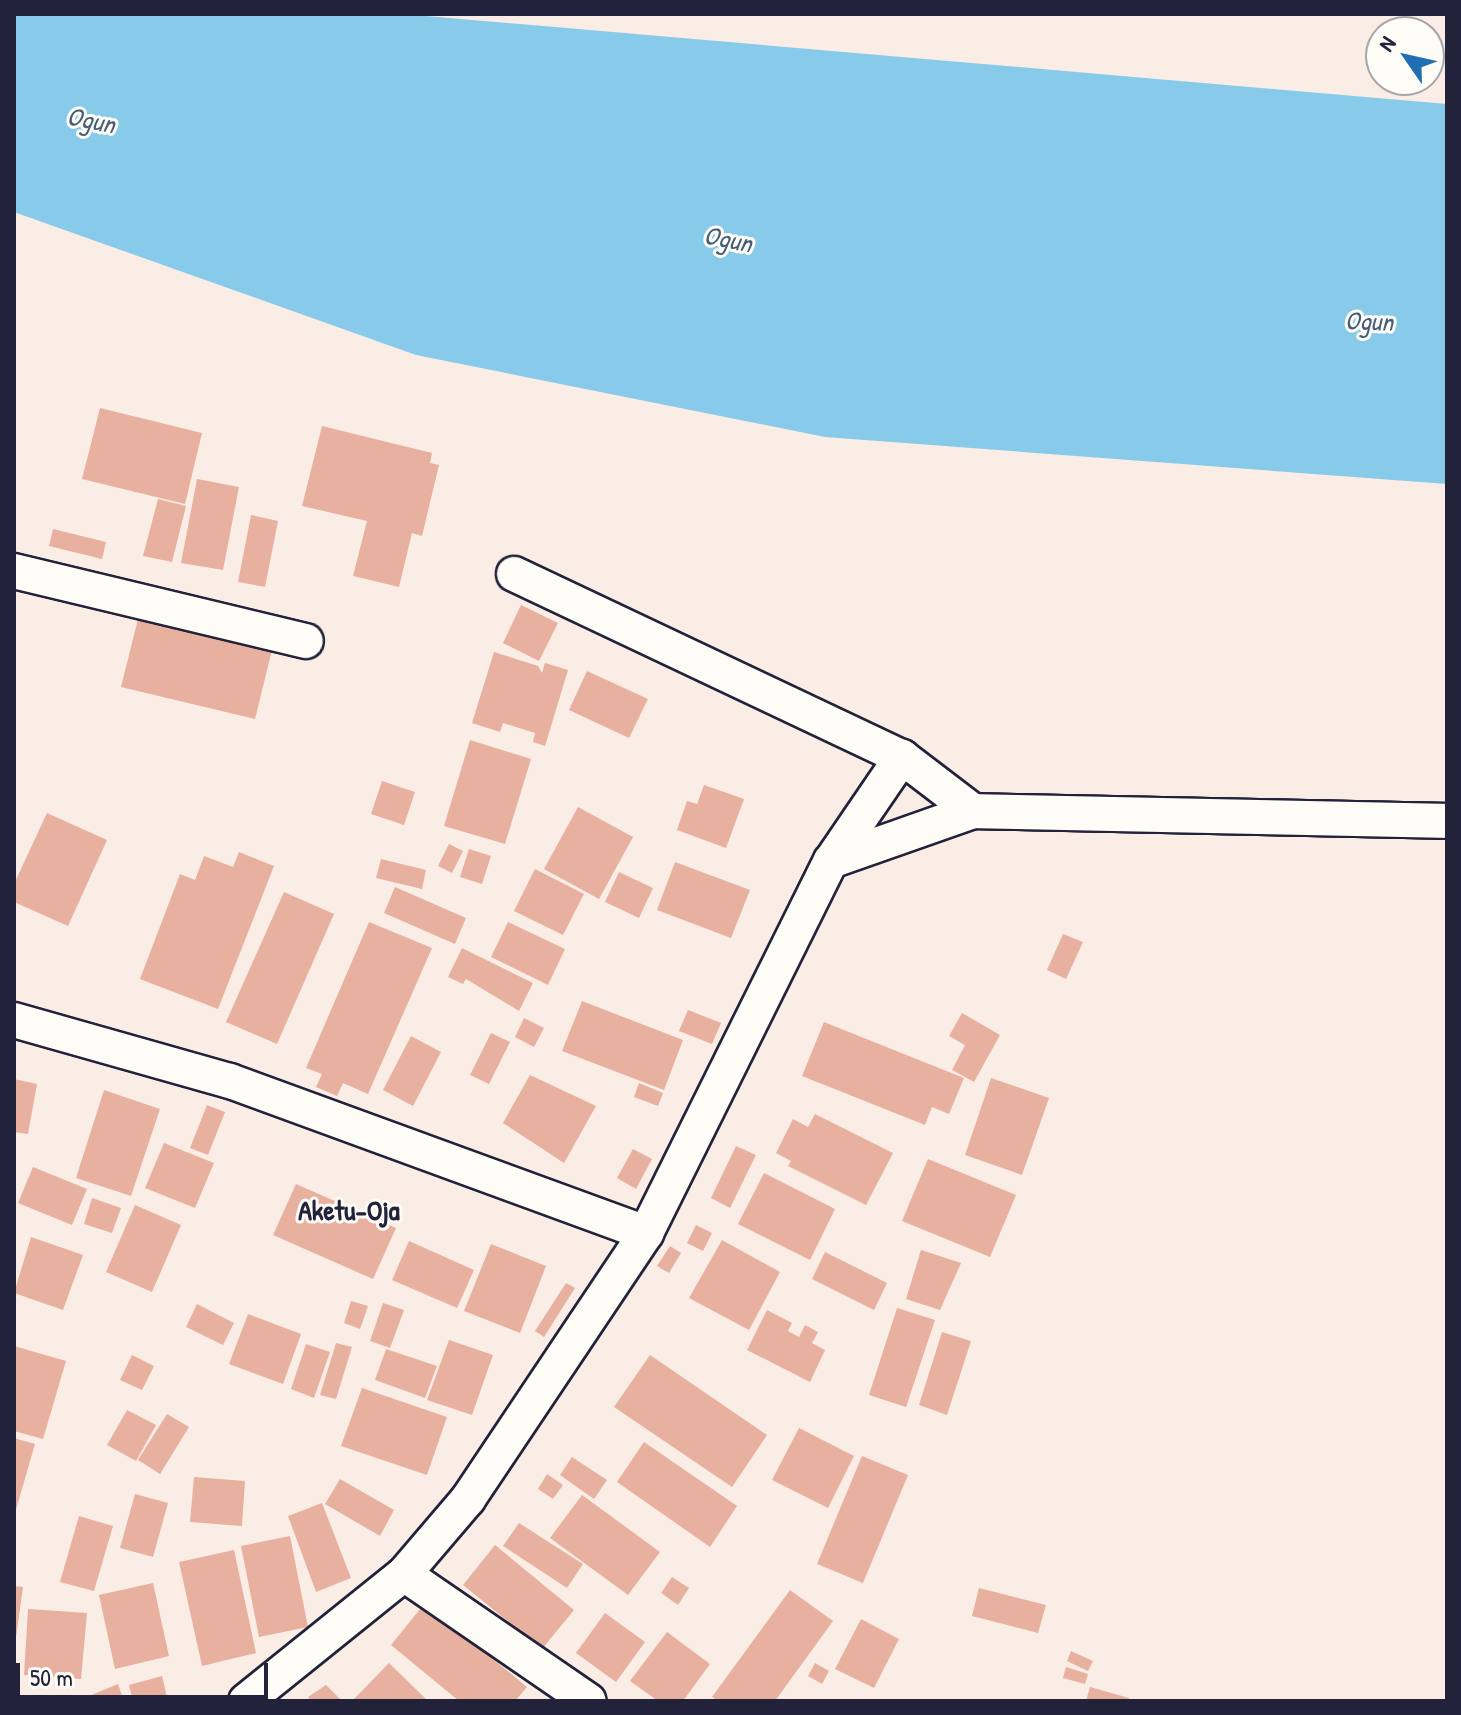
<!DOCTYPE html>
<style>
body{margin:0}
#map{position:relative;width:1461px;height:1715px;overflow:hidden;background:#f9ede5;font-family:"Patrick Hand",sans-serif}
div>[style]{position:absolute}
.water>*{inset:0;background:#88cae9}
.building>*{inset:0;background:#e8b09f}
.roads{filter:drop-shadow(2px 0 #22223b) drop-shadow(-2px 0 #22223b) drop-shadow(0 2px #22223b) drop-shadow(0 -2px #22223b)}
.minor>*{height:34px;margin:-17px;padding:0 17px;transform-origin:17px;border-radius:17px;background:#fdfcf7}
span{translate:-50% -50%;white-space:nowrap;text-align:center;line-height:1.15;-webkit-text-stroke:6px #fdfcf7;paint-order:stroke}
.water-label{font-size:26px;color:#465d78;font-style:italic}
.quarter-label{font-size:28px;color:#22223b;font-weight:700}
.frame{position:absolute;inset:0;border:16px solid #22223b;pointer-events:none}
.north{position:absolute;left:1365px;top:16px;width:80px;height:80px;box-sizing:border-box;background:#fdfcf7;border:2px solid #a5a5ac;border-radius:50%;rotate:304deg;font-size:22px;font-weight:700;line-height:32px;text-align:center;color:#22223b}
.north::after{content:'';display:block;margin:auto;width:28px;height:36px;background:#1f6fb2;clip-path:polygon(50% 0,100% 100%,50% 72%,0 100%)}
.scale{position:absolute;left:16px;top:1663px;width:252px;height:36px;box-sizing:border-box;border:4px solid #22223b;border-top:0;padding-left:10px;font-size:24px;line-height:28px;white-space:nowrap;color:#22223b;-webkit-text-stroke:6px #fdfcf7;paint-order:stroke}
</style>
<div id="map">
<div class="water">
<div style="clip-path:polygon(14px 14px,403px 14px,1447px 104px,1447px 484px,825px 437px,416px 355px,14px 212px)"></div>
</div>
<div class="building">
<div style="clip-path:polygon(100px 408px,202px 433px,185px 504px,82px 479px)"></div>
<div style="clip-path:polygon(322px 426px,432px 453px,430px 463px,439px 465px,422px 536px,412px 533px,399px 587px,353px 576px,367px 521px,302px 506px)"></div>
<div style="clip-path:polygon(197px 479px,239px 487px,223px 570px,181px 563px)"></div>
<div style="clip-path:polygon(158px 499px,186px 506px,172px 562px,143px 556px)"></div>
<div style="clip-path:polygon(251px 515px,278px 521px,265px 587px,238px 582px)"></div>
<div style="clip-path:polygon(53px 529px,106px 542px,102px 559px,49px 546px)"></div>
<div style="clip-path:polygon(521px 605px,558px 623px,539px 661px,503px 643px)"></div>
<div style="clip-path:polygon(138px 619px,272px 650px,255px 719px,121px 687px)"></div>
<div style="clip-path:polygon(494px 652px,538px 666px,542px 673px,545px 663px,568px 670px,545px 746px,533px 742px,535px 733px,503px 723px,500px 732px,472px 723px)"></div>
<div style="clip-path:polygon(587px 671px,648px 699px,629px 738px,569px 710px)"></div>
<div style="clip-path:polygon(470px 740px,531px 759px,505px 844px,444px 826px)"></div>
<div style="clip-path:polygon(382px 781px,415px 792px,404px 825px,371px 814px)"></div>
<div style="clip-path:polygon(704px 785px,744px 799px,726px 848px,677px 830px,687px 801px,697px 804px)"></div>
<div style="clip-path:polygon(578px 807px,633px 837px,599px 899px,544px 869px)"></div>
<div style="clip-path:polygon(47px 813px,107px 840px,68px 926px,14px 902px,14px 884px)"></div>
<div style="clip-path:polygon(449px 844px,463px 851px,452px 873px,438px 866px)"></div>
<div style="clip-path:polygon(469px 849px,491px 856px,482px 884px,460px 877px)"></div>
<div style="clip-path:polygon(239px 852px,274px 866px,218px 1009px,140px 979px,180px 874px,195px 880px,204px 856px,233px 867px)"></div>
<div style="clip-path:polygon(381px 859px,426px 870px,422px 889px,376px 878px)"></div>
<div style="clip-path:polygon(675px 862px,750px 890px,731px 938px,657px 910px)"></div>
<div style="clip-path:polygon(535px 869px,584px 894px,563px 935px,514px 911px)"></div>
<div style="clip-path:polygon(619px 872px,653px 888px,639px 918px,605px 902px)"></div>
<div style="clip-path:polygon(395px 887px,466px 918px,455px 944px,384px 913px)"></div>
<div style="clip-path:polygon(284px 892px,334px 914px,277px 1044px,226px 1022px)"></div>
<div style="clip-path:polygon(369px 922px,432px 948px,368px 1094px,343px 1083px,337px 1096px,316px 1087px,322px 1074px,306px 1068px)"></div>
<div style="clip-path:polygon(508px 922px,565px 949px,548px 985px,491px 957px)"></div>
<div style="clip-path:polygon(1063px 934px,1083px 942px,1066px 979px,1047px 970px)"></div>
<div style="clip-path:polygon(462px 948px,533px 983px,519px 1011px,466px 979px,463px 984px,448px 977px)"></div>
<div style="clip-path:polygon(582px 1001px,683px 1040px,664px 1090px,562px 1051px)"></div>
<div style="clip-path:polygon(688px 1010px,721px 1023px,712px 1044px,679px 1031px)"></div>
<div style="clip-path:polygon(962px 1013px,1000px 1035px,974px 1082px,952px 1070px,965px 1045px,949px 1036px)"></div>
<div style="clip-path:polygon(524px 1018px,544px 1028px,534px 1047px,515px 1037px)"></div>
<div style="clip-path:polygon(824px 1022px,964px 1078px,949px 1114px,932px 1107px,925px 1125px,802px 1076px)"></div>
<div style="clip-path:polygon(491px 1033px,510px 1042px,489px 1084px,470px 1075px)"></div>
<div style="clip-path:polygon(411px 1036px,441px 1052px,413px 1106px,383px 1090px)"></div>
<div style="clip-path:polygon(530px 1075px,596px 1106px,564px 1163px,503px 1123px)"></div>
<div style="clip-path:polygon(991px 1078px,1049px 1098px,1022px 1175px,965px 1155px)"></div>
<div style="clip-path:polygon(14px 1079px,37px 1084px,28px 1134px,14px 1132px)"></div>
<div style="clip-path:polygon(639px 1083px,663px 1093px,658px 1106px,634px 1097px)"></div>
<div style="clip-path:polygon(104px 1090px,160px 1109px,131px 1196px,76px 1178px)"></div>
<div style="clip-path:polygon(207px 1105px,225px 1112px,208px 1155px,190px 1148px)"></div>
<div style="clip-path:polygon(815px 1114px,893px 1153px,866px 1205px,788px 1166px,791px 1161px,776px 1153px,793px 1119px,808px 1127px)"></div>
<div style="clip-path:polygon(164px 1143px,214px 1163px,195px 1208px,145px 1188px)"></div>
<div style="clip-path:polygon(736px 1146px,756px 1155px,730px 1208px,711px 1198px)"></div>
<div style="clip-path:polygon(633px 1149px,652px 1159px,636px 1189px,617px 1178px)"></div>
<div style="clip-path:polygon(928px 1159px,1016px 1195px,990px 1257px,902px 1221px)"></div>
<div style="clip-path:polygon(33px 1167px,87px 1189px,72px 1225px,18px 1203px)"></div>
<div style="clip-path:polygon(764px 1173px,835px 1209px,810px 1260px,738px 1224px)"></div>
<div style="clip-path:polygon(296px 1184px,396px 1228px,373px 1279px,273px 1235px)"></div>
<div style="clip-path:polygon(92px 1198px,121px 1208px,112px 1233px,84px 1224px)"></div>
<div style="clip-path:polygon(135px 1205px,181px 1225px,152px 1292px,106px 1272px)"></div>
<div style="clip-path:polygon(696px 1225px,712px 1233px,703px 1251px,687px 1243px)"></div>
<div style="clip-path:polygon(31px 1237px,83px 1255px,63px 1310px,14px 1293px)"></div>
<div style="clip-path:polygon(722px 1240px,780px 1272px,749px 1330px,689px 1298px)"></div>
<div style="clip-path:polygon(409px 1241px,474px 1270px,457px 1308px,392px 1280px)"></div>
<div style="clip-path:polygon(491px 1244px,546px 1266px,520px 1333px,464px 1311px)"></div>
<div style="clip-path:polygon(670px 1246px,681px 1253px,669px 1273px,657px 1266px)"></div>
<div style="clip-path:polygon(921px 1250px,961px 1263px,940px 1310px,906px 1299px)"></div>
<div style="clip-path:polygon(825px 1252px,887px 1283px,874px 1310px,812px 1279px)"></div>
<div style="clip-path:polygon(566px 1283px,575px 1288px,544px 1337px,535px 1331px)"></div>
<div style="clip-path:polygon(351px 1301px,368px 1306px,360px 1329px,344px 1323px)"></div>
<div style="clip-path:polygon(383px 1303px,404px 1310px,390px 1348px,370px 1341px)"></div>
<div style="clip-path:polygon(197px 1304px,234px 1323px,223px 1345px,186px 1327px)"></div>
<div style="clip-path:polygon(897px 1308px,935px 1320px,906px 1407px,869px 1395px)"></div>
<div style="clip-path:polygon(767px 1310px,792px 1323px,788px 1331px,799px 1337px,805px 1325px,818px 1332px,812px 1343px,825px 1350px,810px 1382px,747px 1350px)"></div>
<div style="clip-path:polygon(248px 1314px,301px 1334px,283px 1384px,229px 1364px)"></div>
<div style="clip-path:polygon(942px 1332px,971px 1341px,947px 1415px,919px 1405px)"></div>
<div style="clip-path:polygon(449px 1340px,493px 1355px,472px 1415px,427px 1400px)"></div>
<div style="clip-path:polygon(336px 1343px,352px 1347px,336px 1399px,320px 1395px)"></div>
<div style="clip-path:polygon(306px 1344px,330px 1352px,314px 1398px,291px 1389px)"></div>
<div style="clip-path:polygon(14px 1346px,66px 1361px,43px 1439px,14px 1431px)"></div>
<div style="clip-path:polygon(386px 1349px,437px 1366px,425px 1398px,375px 1380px)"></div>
<div style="clip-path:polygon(132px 1355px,154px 1366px,142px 1390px,120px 1380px)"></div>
<div style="clip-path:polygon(650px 1355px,767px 1435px,732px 1487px,614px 1407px)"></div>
<div style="clip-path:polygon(362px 1388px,447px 1417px,427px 1475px,341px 1446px)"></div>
<div style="clip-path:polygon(127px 1410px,156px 1425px,136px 1461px,107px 1445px)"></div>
<div style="clip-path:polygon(167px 1414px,189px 1427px,160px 1474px,138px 1460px)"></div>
<div style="clip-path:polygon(799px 1428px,854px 1456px,828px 1508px,772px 1480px)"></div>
<div style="clip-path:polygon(14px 1438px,35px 1444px,15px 1513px,14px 1513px)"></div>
<div style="clip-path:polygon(644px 1442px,737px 1506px,710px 1547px,617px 1482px)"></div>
<div style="clip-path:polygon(862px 1456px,908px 1475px,863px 1583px,817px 1564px)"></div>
<div style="clip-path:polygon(572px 1457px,607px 1480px,594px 1499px,560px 1475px)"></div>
<div style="clip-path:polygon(547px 1474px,563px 1485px,553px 1499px,538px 1489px)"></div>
<div style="clip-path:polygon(194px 1477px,245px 1481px,242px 1526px,190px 1522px)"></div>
<div style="clip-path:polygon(340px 1479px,394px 1510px,380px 1536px,325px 1504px)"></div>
<div style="clip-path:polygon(135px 1494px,168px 1503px,153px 1557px,120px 1548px)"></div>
<div style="clip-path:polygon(582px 1495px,660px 1552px,628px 1595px,550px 1538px)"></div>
<div style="clip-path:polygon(322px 1503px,351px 1578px,316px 1592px,288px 1516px)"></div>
<div style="clip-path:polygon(79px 1516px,113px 1526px,94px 1591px,60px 1582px)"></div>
<div style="clip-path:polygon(519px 1523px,583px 1564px,567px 1588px,503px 1546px)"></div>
<div style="clip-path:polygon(290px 1536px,308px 1627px,259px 1637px,241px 1546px)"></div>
<div style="clip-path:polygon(495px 1545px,574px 1610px,542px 1649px,463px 1585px)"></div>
<div style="clip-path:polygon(234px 1550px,256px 1653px,202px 1666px,179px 1562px)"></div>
<div style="clip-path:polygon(672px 1577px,689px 1588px,678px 1605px,661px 1593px)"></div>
<div style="clip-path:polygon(153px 1583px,169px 1656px,115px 1669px,99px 1595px)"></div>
<div style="clip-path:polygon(14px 1586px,23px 1587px,16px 1637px,14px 1637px)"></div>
<div style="clip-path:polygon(979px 1588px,1046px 1605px,1038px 1633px,972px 1616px)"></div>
<div style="clip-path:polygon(790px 1590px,833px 1621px,775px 1701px,718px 1701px,712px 1697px)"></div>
<div style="clip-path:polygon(425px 1603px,527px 1687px,515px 1701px,459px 1701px,391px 1645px)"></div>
<div style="clip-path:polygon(28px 1609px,87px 1613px,81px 1679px,24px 1675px)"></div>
<div style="clip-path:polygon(605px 1613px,645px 1642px,616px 1682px,576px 1653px)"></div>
<div style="clip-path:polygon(861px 1619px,899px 1639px,874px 1688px,835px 1669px)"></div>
<div style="clip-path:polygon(667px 1632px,710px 1664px,683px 1701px,658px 1701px,630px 1681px)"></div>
<div style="clip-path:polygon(1071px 1651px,1093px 1661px,1088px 1671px,1067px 1661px)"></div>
<div style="clip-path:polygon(389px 1663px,428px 1701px,352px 1701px)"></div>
<div style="clip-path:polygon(815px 1663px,829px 1671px,822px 1684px,808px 1676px)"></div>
<div style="clip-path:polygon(1066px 1667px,1088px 1674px,1085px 1684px,1063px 1678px)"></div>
<div style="clip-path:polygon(162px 1676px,168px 1701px,133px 1701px,129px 1685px)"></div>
<div style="clip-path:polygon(118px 1684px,124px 1701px,77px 1701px)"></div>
<div style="clip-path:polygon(326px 1685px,342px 1701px,311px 1701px,308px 1697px)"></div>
<div style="clip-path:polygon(1090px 1687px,1129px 1698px,1128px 1701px,1086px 1701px)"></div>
</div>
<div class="roads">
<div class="minor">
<div style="left:14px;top:571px;width:300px;rotate:13.5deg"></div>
<div style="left:514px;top:574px;width:429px;rotate:25.3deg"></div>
<div style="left:902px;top:757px;width:89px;rotate:37.3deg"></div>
<div style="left:831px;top:861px;width:151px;rotate:-19.4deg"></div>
<div style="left:973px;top:811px;width:474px;rotate:1.2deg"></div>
<div style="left:14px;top:1020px;width:224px;rotate:15.8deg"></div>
<div style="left:230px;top:1081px;width:443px;rotate:20.1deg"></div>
<div style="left:404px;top:1574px;width:224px;rotate:34.5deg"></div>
<div style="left:246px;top:1701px;width:203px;rotate:-38.8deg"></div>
<div style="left:404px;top:1574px;width:99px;rotate:-49.5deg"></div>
<div style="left:468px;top:1499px;width:320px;rotate:-56.2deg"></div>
<div style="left:646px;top:1233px;width:415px;rotate:-63.6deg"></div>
<div style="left:831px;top:861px;width:126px;rotate:-55.7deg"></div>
</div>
</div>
<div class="water-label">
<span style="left:91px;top:120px;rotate:11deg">Ogun</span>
<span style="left:728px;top:239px;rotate:11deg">Ogun</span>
<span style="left:1369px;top:321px;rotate:2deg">Ogun</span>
</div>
<div class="quarter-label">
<span style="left:349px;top:1210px">Aketu-Oja</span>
</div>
<div class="frame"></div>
<div class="north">N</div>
<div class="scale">50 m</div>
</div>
